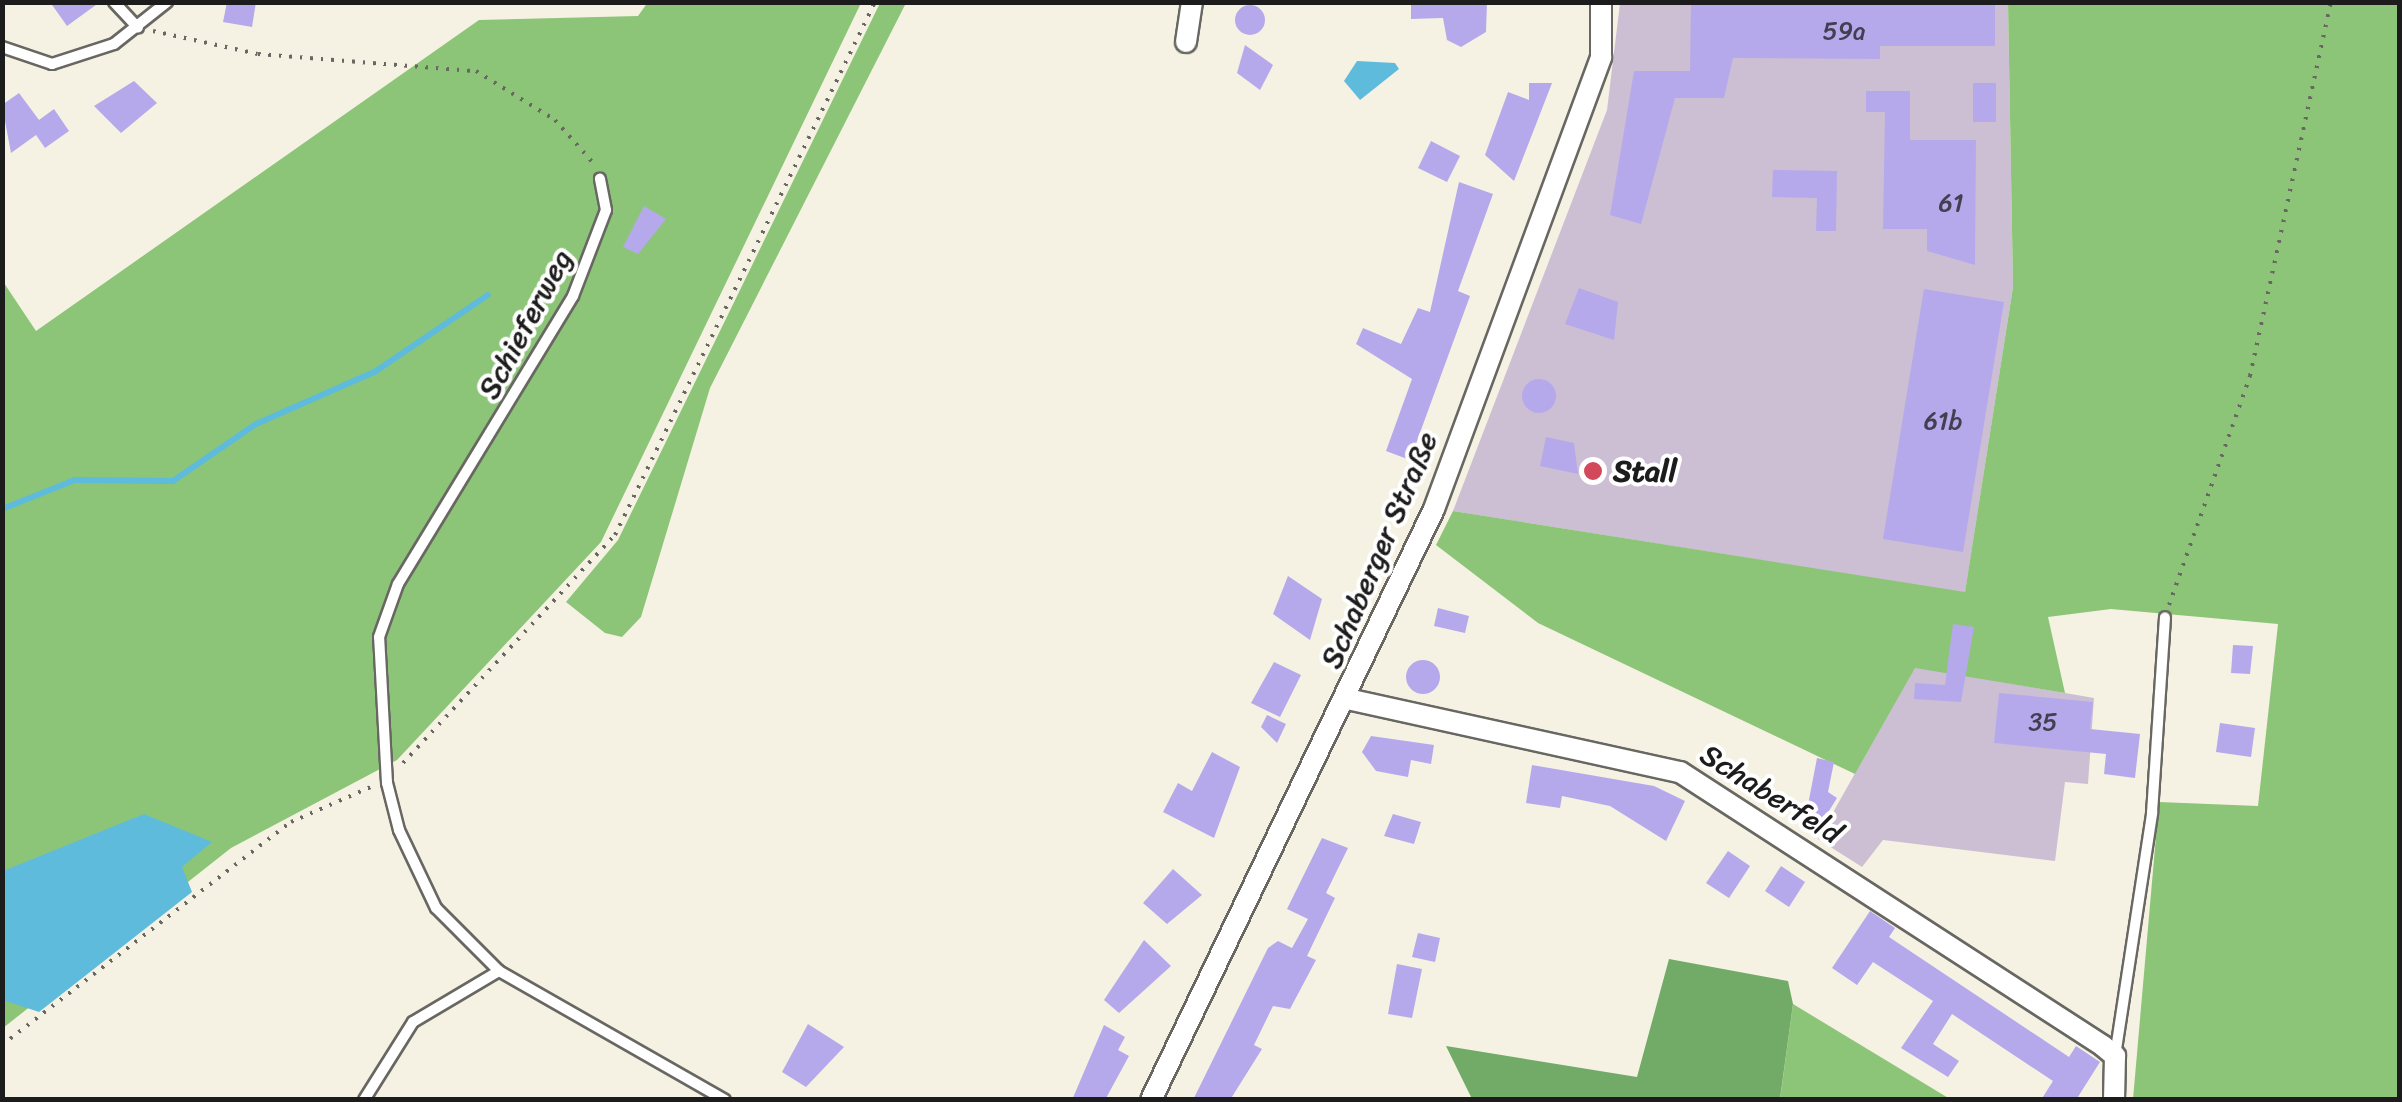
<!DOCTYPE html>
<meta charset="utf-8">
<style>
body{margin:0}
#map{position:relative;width:2402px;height:1102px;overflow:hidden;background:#f5f2e3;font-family:Sriracha,sans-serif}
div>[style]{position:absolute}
.industrial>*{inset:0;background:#ccbfd4}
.green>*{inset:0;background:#8dc578}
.forest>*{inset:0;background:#72aa68}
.water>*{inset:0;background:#5ebbdc}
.stream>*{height:6px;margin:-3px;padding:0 3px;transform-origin:3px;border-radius:3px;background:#5ebbdc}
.building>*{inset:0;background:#b5a9eb}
.round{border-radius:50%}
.path>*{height:4px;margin-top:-2px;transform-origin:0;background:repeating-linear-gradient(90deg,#686762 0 2.5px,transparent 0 10.5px)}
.roads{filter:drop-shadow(2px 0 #686762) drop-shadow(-2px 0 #686762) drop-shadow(0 2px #686762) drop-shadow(0 -2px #686762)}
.lane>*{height:10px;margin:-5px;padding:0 5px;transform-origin:5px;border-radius:5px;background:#fff}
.street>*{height:20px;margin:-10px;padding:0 10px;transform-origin:10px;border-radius:10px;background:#fff}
.dots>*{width:28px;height:28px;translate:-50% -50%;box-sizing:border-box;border:5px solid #fff;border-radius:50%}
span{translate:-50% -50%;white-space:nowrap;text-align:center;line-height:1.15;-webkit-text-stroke:8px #fff;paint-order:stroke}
.number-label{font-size:25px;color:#423f50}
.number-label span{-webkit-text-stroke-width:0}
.street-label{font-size:30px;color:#1c1c1c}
.poi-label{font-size:30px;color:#1c1c1c;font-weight:700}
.left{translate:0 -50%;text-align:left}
.frame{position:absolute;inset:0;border:5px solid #1c1c1c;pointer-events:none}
</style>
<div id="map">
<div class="industrial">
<div style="clip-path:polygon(1620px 3px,2008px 3px,2013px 287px,1965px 593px,1453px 511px,1607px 110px)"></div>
<div style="clip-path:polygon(1915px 667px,2094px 698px,2088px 784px,2065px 782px,2055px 861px,1883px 840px,1862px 867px,1818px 839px)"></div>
</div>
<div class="green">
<div style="clip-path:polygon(648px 2px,861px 3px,601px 542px,397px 760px,231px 848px,3px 1028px,2px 280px,36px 331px,479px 20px,638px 16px)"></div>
<div style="clip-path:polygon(880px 3px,906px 3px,710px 388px,641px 617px,622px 637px,605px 633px,566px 602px,618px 540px)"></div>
<div style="clip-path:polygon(2008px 3px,2399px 3px,2399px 1099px,2133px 1099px,2159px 802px,2258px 806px,2278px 624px,2111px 609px,2048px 617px,2065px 693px,1915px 668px,1855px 774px,1538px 623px,1436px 545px,1453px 511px,1965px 592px,2013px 287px)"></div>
<div style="clip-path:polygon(1793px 1004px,1950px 1099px,1780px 1100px)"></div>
</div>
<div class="forest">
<div style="clip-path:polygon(1669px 959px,1788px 981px,1793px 1004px,1780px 1099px,1472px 1099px,1446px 1046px,1637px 1077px)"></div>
</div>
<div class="water">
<div style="clip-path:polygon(1357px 61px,1395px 63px,1399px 69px,1360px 100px,1344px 81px)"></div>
<div style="clip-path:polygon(144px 814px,212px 842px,182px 867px,192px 892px,39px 1012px,3px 1000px,3px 871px)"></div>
</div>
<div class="stream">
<div style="left:2px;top:509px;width:79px;rotate:-21.7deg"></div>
<div style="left:75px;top:480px;width:98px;rotate:0.6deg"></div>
<div style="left:173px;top:481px;width:101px;rotate:-34.5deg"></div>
<div style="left:256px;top:424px;width:131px;rotate:-23.8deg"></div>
<div style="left:376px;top:371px;width:135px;rotate:-34.2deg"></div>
</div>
<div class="building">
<div style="clip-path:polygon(50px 2px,100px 2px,67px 26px)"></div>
<div style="clip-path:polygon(227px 2px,256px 2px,252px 27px,223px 22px)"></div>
<div style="clip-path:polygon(1411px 2px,1487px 2px,1486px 32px,1461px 47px,1447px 40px,1443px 18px,1411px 19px)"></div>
<div style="clip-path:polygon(1691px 2px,1995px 2px,1995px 46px,1880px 46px,1880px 59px,1733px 58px,1724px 98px,1675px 98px,1641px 224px,1610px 215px,1634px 71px,1690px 71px)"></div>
<div class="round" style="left:1235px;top:5px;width:30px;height:30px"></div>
<div style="clip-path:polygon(1245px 45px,1273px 65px,1260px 90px,1237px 73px)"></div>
<div style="clip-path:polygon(134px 81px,157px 103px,121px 133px,94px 106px)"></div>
<div style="clip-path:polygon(1529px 83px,1552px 83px,1514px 181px,1485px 155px,1508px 92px,1529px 100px)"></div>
<div style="clip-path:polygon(1973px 83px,1996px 83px,1996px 122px,1973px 122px)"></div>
<div style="clip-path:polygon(1866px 91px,1910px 91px,1910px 140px,1976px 140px,1975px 265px,1927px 251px,1927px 229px,1883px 229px,1885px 112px,1866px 112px)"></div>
<div style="clip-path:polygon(19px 93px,39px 120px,54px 109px,69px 131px,45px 148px,36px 135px,11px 153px,2px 105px)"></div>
<div style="clip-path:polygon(1431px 141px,1460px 156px,1447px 182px,1418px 168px)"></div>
<div style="clip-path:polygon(1773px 170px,1837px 171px,1836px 231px,1816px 231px,1817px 198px,1772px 197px)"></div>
<div style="clip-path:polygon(1459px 182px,1493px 194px,1458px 291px,1470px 296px,1410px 460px,1386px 451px,1412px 379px,1356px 344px,1363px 328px,1401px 344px,1418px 308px,1430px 312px)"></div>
<div style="clip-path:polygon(644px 206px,666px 219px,638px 254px,623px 247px)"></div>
<div style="clip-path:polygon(1579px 288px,1618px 302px,1614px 340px,1565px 324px)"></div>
<div style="clip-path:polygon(1924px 289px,2004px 302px,1963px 552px,1883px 539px)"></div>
<div class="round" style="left:1522px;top:379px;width:34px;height:34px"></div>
<div style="clip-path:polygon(1546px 437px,1574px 443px,1578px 474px,1540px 466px)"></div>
<div style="clip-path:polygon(1288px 576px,1322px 599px,1310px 640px,1273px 614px)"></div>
<div style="clip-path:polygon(1438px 608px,1469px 616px,1465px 633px,1434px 626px)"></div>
<div style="clip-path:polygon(1953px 624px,1974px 627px,1961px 702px,1914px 699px,1915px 683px,1945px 685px)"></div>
<div style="clip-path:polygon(2233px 645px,2253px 646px,2250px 674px,2231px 673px)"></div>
<div class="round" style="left:1406px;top:660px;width:34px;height:34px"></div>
<div style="clip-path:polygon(1274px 662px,1301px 675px,1280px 717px,1251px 703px)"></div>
<div style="clip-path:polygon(1999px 693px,2093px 702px,2090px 729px,2140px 734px,2135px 778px,2104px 774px,2106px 754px,1994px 743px)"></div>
<div style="clip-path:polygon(1267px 715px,1286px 724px,1277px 743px,1261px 727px)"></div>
<div style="clip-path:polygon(2220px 723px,2255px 728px,2251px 757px,2216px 752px)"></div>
<div style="clip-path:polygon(1371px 736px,1434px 745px,1431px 764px,1411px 760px,1408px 777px,1376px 771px,1362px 752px)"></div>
<div style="clip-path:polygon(1212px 752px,1240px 767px,1214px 838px,1163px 812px,1178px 783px,1192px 791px)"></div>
<div style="clip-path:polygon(1817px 758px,1834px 762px,1828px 792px,1837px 798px,1824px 819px,1807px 810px)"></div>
<div style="clip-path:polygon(1532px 765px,1654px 786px,1685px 801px,1666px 841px,1610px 806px,1562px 796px,1560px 808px,1526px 803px)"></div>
<div style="clip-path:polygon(1393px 814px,1421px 822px,1414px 844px,1384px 836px)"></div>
<div style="clip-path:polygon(1322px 838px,1348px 848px,1326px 893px,1335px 898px,1307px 956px,1316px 960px,1290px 1009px,1273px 1006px,1254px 1045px,1262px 1049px,1230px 1100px,1193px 1100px,1268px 948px,1278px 941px,1292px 948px,1308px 919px,1287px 909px)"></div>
<div style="clip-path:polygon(1728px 851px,1750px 866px,1729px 898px,1706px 883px)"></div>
<div style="clip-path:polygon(1781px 866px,1805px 882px,1789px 907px,1765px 891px)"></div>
<div style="clip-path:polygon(1173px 869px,1202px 895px,1167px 924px,1143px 903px)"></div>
<div style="clip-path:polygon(1870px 911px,1895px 928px,1889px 937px,2069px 1057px,2076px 1046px,2100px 1062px,2076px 1100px,2041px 1100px,2053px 1081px,1952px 1014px,1933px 1044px,1959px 1061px,1948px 1077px,1901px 1048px,1933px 1001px,1873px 962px,1857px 985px,1832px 968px)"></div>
<div style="clip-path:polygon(1418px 933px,1440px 938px,1435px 962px,1412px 957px)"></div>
<div style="clip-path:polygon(1144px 940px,1171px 966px,1119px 1013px,1104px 1000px)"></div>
<div style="clip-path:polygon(1397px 964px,1422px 969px,1412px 1018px,1388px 1014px)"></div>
<div style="clip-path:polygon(808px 1024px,844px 1047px,806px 1087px,782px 1072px)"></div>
<div style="clip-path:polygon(1104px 1025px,1125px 1037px,1118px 1050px,1129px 1056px,1105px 1100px,1072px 1100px)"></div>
</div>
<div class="path">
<div style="left:153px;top:31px;width:107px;rotate:12.4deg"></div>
<div style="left:258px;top:54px;width:219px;rotate:4.5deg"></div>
<div style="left:476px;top:71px;width:93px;rotate:31.8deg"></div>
<div style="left:555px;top:120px;width:60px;rotate:48.4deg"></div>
<div style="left:2169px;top:605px;width:243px;rotate:-70.5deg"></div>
<div style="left:2250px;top:376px;width:383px;rotate:-77.8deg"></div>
<div style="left:403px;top:763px;width:311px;rotate:-47.1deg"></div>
<div style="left:615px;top:535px;width:593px;rotate:-64deg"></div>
<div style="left:2px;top:1045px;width:365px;rotate:-37.7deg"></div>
<div style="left:291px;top:822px;width:90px;rotate:-23.7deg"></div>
</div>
<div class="roads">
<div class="lane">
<div style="left:114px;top:2px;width:35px;rotate:47deg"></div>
<div style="left:2px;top:47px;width:53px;rotate:18.8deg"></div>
<div style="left:52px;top:64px;width:65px;rotate:-17.9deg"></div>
<div style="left:114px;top:44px;width:68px;rotate:-38.4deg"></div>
<div style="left:499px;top:971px;width:89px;rotate:-135deg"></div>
<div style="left:436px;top:908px;width:86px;rotate:-115.4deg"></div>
<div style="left:399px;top:830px;width:49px;rotate:-104.3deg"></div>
<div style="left:387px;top:783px;width:146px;rotate:-93.1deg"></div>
<div style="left:379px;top:637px;width:56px;rotate:-70.3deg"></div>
<div style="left:398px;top:584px;width:337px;rotate:-58.7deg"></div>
<div style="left:573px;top:296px;width:92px;rotate:-69deg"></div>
<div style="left:606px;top:210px;width:32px;rotate:-101deg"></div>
<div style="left:2115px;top:1056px;width:246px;rotate:-81.3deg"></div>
<div style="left:2152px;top:813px;width:196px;rotate:-86.2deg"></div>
<div style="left:364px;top:1100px;width:92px;rotate:-57.9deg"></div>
<div style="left:413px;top:1022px;width:100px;rotate:-30.7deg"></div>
<div style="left:499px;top:971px;width:260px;rotate:29.7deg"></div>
</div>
<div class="street">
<div style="left:1186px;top:42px;width:40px;rotate:-81.5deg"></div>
<div style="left:1347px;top:699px;width:341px;rotate:12.4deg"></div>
<div style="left:1680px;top:772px;width:504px;rotate:32.93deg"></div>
<div style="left:2103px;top:1046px;width:16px;rotate:40deg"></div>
<div style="left:2115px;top:1056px;width:44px;rotate:91.3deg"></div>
<div style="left:1151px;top:1100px;width:655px;rotate:-64.41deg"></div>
<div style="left:1434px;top:509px;width:482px;rotate:-69.7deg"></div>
<div style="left:1601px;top:57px;width:55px;rotate:-90deg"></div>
</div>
</div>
<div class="dots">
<div style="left:1593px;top:471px;background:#d1495b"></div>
</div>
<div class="number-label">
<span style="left:1844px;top:31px">59a</span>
<span style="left:1951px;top:203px">61</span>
<span style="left:1943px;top:421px">61b</span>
<span style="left:2043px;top:722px">35</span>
</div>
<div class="street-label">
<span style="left:525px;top:324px;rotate:-62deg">Schieferweg</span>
<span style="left:1379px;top:550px;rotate:-67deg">Schaberger Straße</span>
<span style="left:1771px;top:794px;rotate:32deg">Schaberfeld</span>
</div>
<div class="poi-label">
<span class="left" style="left:1613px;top:471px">Stall</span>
</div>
<div class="frame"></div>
</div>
